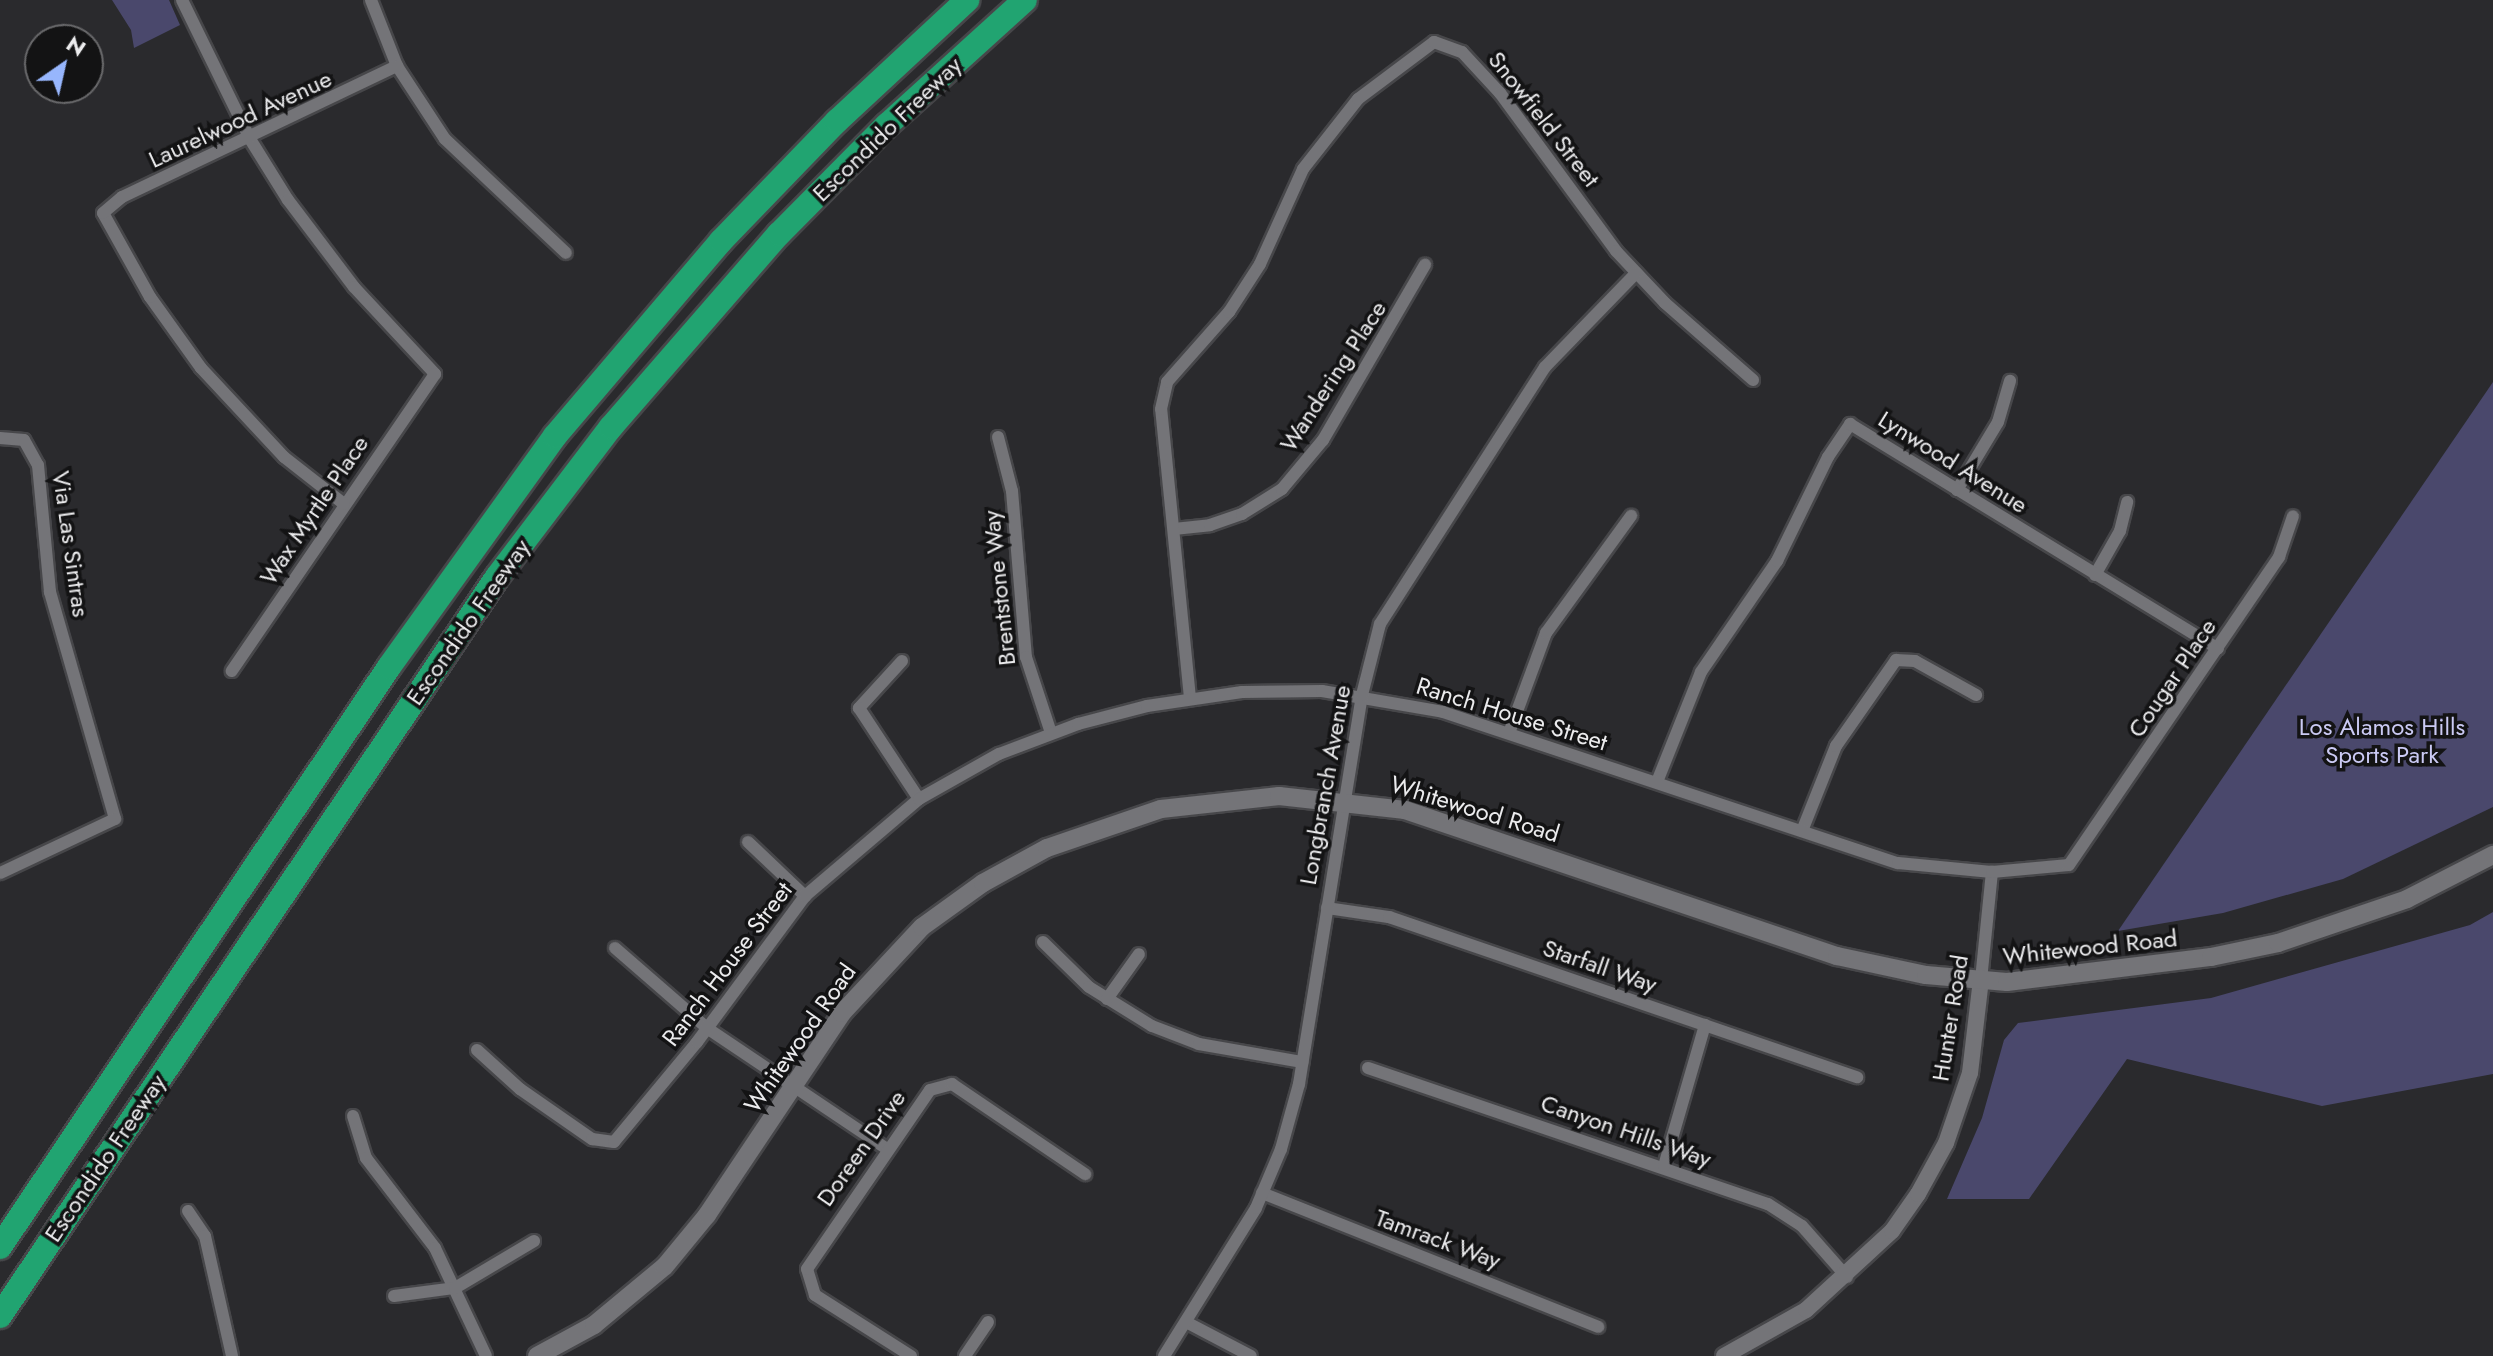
<!DOCTYPE html>
<style>
body{margin:0}
#map{position:relative;width:2493px;height:1356px;overflow:hidden;background:#2a2a2d;font-family:Jost,sans-serif}
div>[style]{position:absolute}
.green>*{inset:0;background:#4a486c}
.roads{filter:drop-shadow(2px 0 #47474a) drop-shadow(-2px 0 #47474a) drop-shadow(0 2px #47474a) drop-shadow(0 -2px #47474a)}
.minor>*{height:12px;margin:-6px;padding:0 6px;transform-origin:6px;border-radius:6px;background:#747478}
.tertiary>*{height:16px;margin:-8px;padding:0 8px;transform-origin:8px;border-radius:8px;background:#747478}
.secondary>*{height:18px;margin:-9px;padding:0 9px;transform-origin:9px;border-radius:9px;background:#747478}
.motorway>*{height:24px;margin:-12px;padding:0 12px;transform-origin:12px;border-radius:12px;background:#21a471}
span{translate:-50% -50%;white-space:nowrap;text-align:center;line-height:1.15;-webkit-text-stroke:7px #131314;paint-order:stroke}
.street-label{font-size:24px;color:#ebebed}
.park-label{font-size:24px;color:#cbcaf4}
.north{position:absolute;left:24px;top:24px;width:80px;height:80px;box-sizing:border-box;background:#131314;border:2px solid #69696b;border-radius:50%;rotate:34deg;font-size:22px;font-weight:700;line-height:32px;text-align:center;color:#ebebed}
.north::after{content:'';display:block;margin:auto;width:28px;height:36px;background:#97b6fd;clip-path:polygon(50% 0,100% 100%,50% 72%,0 100%)}
</style>
<div id="map">
<div class="green">
<div style="clip-path:polygon(112px 0,169px 0,180px 25px,134px 48px,131px 30px)"></div>
<div style="clip-path:polygon(2493px 382px,2493px 807px,2343px 879px,2223px 913px,2118px 931px)"></div>
<div style="clip-path:polygon(2493px 912px,2493px 1074px,2322px 1106px,2127px 1059px,2029px 1199px,1947px 1199px,1982px 1118px,2004px 1040px,2018px 1023px,2211px 998px,2470px 925px)"></div>
</div>
<div class="roads">
<div class="minor">
<div style="left:182px;top:0;width:155px;rotate:63.9deg"></div>
<div style="left:250px;top:139px;width:72px;rotate:58.1deg"></div>
<div style="left:288px;top:200px;width:109px;rotate:52.8deg"></div>
<div style="left:354px;top:287px;width:119px;rotate:47deg"></div>
<div style="left:435px;top:374px;width:360px;rotate:124.4deg"></div>
<div style="left:371px;top:0;width:71px;rotate:68.5deg"></div>
<div style="left:397px;top:66px;width:87px;rotate:56.7deg"></div>
<div style="left:445px;top:139px;width:166px;rotate:43.3deg"></div>
<div style="left:998px;top:437px;width:56px;rotate:75.5deg"></div>
<div style="left:1012px;top:491px;width:167px;rotate:85.2deg"></div>
<div style="left:1026px;top:657px;width:80px;rotate:71.8deg"></div>
<div style="left:0;top:438px;width:24px;rotate:5deg"></div>
<div style="left:24px;top:440px;width:29px;rotate:61deg"></div>
<div style="left:38px;top:465px;width:128px;rotate:84.6deg"></div>
<div style="left:50px;top:592px;width:236px;rotate:74deg"></div>
<div style="left:115px;top:819px;width:127px;rotate:154.8deg"></div>
<div style="left:1957px;top:490px;width:79px;rotate:-58.9deg"></div>
<div style="left:1998px;top:422px;width:43px;rotate:-73.7deg"></div>
<div style="left:344px;top:504px;width:76px;rotate:-141.9deg"></div>
<div style="left:284px;top:457px;width:122px;rotate:-133deg"></div>
<div style="left:201px;top:368px;width:87px;rotate:-125.7deg"></div>
<div style="left:150px;top:297px;width:96px;rotate:-119.2deg"></div>
<div style="left:103px;top:213px;width:25px;rotate:-40deg"></div>
<div style="left:122px;top:197px;width:305px;rotate:-25.5deg"></div>
<div style="left:1174px;top:529px;width:36px;rotate:-6deg"></div>
<div style="left:1210px;top:525px;width:34px;rotate:-19deg"></div>
<div style="left:1242px;top:514px;width:47px;rotate:-32deg"></div>
<div style="left:1282px;top:489px;width:64px;rotate:-50.1deg"></div>
<div style="left:1323px;top:440px;width:203px;rotate:-59.8deg"></div>
<div style="left:2095px;top:575px;width:51px;rotate:-60.4deg"></div>
<div style="left:2120px;top:531px;width:30px;rotate:-76deg"></div>
<div style="left:902px;top:661px;width:64px;rotate:132.5deg"></div>
<div style="left:859px;top:708px;width:109px;rotate:56.6deg"></div>
<div style="left:1190px;top:698px;width:290px;rotate:-95.7deg"></div>
<div style="left:1161px;top:409px;width:28px;rotate:-77deg"></div>
<div style="left:1167px;top:382px;width:94px;rotate:-48.5deg"></div>
<div style="left:1229px;top:312px;width:57px;rotate:-57.1deg"></div>
<div style="left:1260px;top:264px;width:104px;rotate:-65.6deg"></div>
<div style="left:1303px;top:169px;width:89px;rotate:-51.8deg"></div>
<div style="left:1358px;top:99px;width:95px;rotate:-36.9deg"></div>
<div style="left:1434px;top:42px;width:30px;rotate:20deg"></div>
<div style="left:1462px;top:52px;width:56px;rotate:47.2deg"></div>
<div style="left:1500px;top:93px;width:196px;rotate:53.7deg"></div>
<div style="left:1616px;top:251px;width:71px;rotate:46.7deg"></div>
<div style="left:1665px;top:303px;width:117px;rotate:41.2deg"></div>
<div style="left:1509px;top:733px;width:107px;rotate:-69.7deg"></div>
<div style="left:1546px;top:633px;width:145px;rotate:-54deg"></div>
<div style="left:1657px;top:782px;width:118px;rotate:-68.2deg"></div>
<div style="left:1701px;top:672px;width:135px;rotate:-55.6deg"></div>
<div style="left:1777px;top:561px;width:116px;rotate:-63.9deg"></div>
<div style="left:1828px;top:457px;width:40px;rotate:-56deg"></div>
<div style="left:1850px;top:424px;width:431px;rotate:31.4deg"></div>
<div style="left:1802px;top:831px;width:92px;rotate:-68.2deg"></div>
<div style="left:1836px;top:746px;width:105px;rotate:-55.1deg"></div>
<div style="left:1896px;top:660px;width:19px;rotate:3deg"></div>
<div style="left:1915px;top:661px;width:70px;rotate:29.1deg"></div>
<div style="left:748px;top:842px;width:79px;rotate:43.5deg"></div>
<div style="left:1327px;top:908px;width:63px;rotate:8.3deg"></div>
<div style="left:1389px;top:917px;width:495px;rotate:18.9deg"></div>
<div style="left:1043px;top:942px;width:64px;rotate:44.4deg"></div>
<div style="left:1089px;top:987px;width:74px;rotate:31.8deg"></div>
<div style="left:1152px;top:1026px;width:50px;rotate:21deg"></div>
<div style="left:1199px;top:1044px;width:105px;rotate:9.9deg"></div>
<div style="left:615px;top:948px;width:122px;rotate:41deg"></div>
<div style="left:707px;top:1028px;width:217px;rotate:33.9deg"></div>
<div style="left:1981px;top:980px;width:109px;rotate:-84.2deg"></div>
<div style="left:1107px;top:999px;width:55px;rotate:-54.6deg"></div>
<div style="left:477px;top:1050px;width:58px;rotate:42.2deg"></div>
<div style="left:520px;top:1089px;width:88px;rotate:34.8deg"></div>
<div style="left:592px;top:1139px;width:22px;rotate:8deg"></div>
<div style="left:614px;top:1142px;width:130px;rotate:-50.3deg"></div>
<div style="left:697px;top:1042px;width:182px;rotate:-53.5deg"></div>
<div style="left:805px;top:896px;width:150px;rotate:-40.4deg"></div>
<div style="left:919px;top:799px;width:92px;rotate:-29.4deg"></div>
<div style="left:999px;top:754px;width:85px;rotate:-20.8deg"></div>
<div style="left:1078px;top:724px;width:71px;rotate:-14.6deg"></div>
<div style="left:1147px;top:706px;width:96px;rotate:-8.4deg"></div>
<div style="left:1242px;top:692px;width:80px;rotate:-0.7deg"></div>
<div style="left:1322px;top:691px;width:123px;rotate:9.8deg"></div>
<div style="left:1443px;top:712px;width:479px;rotate:18.4deg"></div>
<div style="left:1898px;top:863px;width:94px;rotate:5.5deg"></div>
<div style="left:1992px;top:872px;width:77px;rotate:-5.2deg"></div>
<div style="left:2069px;top:865px;width:373px;rotate:-55.7deg"></div>
<div style="left:2279px;top:557px;width:43px;rotate:-71.1deg"></div>
<div style="left:1368px;top:1068px;width:422px;rotate:18.8deg"></div>
<div style="left:1768px;top:1204px;width:40px;rotate:32.9deg"></div>
<div style="left:1802px;top:1226px;width:68px;rotate:48.6deg"></div>
<div style="left:353px;top:1116px;width:44px;rotate:72.8deg"></div>
<div style="left:366px;top:1158px;width:113px;rotate:52.5deg"></div>
<div style="left:435px;top:1248px;width:119px;rotate:64.7deg"></div>
<div style="left:1664px;top:1166px;width:147px;rotate:-73.8deg"></div>
<div style="left:1262px;top:1193px;width:362px;rotate:21.7deg"></div>
<div style="left:188px;top:1211px;width:30px;rotate:56deg"></div>
<div style="left:205px;top:1236px;width:123px;rotate:77.3deg"></div>
<div style="left:394px;top:1296px;width:62px;rotate:-7.5deg"></div>
<div style="left:455px;top:1288px;width:92px;rotate:-30.7deg"></div>
<div style="left:1186px;top:1322px;width:73px;rotate:27.6deg"></div>
<div style="left:911px;top:1356px;width:114px;rotate:-147.6deg"></div>
<div style="left:815px;top:1295px;width:27px;rotate:-107deg"></div>
<div style="left:807px;top:1269px;width:217px;rotate:-55.5deg"></div>
<div style="left:930px;top:1090px;width:23px;rotate:-15deg"></div>
<div style="left:952px;top:1084px;width:161px;rotate:34.1deg"></div>
<div style="left:965px;top:1356px;width:41px;rotate:-55.9deg"></div>
<div style="left:1164px;top:1356px;width:174px;rotate:-58.1deg"></div>
<div style="left:1256px;top:1208px;width:64px;rotate:-67deg"></div>
<div style="left:1281px;top:1149px;width:67px;rotate:-74.5deg"></div>
<div style="left:1299px;top:1084px;width:394px;rotate:-80.8deg"></div>
<div style="left:1362px;top:695px;width:73px;rotate:-75.8deg"></div>
<div style="left:1380px;top:624px;width:305px;rotate:-57.3deg"></div>
<div style="left:1545px;top:367px;width:131px;rotate:-45.9deg"></div>
</div>
<div class="tertiary">
<div style="left:1724px;top:1356px;width:94px;rotate:-29.3deg"></div>
<div style="left:1806px;top:1310px;width:117px;rotate:-42.6deg"></div>
<div style="left:1892px;top:1231px;width:45px;rotate:-54.9deg"></div>
<div style="left:1918px;top:1194px;width:58px;rotate:-61.2deg"></div>
<div style="left:1946px;top:1143px;width:74px;rotate:-71.1deg"></div>
<div style="left:1970px;top:1073px;width:94px;rotate:-83.3deg"></div>
</div>
<div class="secondary">
<div style="left:537px;top:1356px;width:65px;rotate:-28.5deg"></div>
<div style="left:594px;top:1325px;width:92px;rotate:-39.7deg"></div>
<div style="left:665px;top:1266px;width:66px;rotate:-50.5deg"></div>
<div style="left:707px;top:1215px;width:243px;rotate:-56.2deg"></div>
<div style="left:842px;top:1013px;width:117px;rotate:-47.1deg"></div>
<div style="left:922px;top:927px;width:75px;rotate:-35.8deg"></div>
<div style="left:983px;top:883px;width:73px;rotate:-28.7deg"></div>
<div style="left:1047px;top:848px;width:120px;rotate:-18.9deg"></div>
<div style="left:1161px;top:809px;width:119px;rotate:-6.3deg"></div>
<div style="left:1279px;top:796px;width:127px;rotate:6.3deg"></div>
<div style="left:1405px;top:810px;width:456px;rotate:18.7deg"></div>
<div style="left:1837px;top:956px;width:91px;rotate:12.1deg"></div>
<div style="left:1926px;top:975px;width:81px;rotate:4.9deg"></div>
<div style="left:2007px;top:982px;width:206px;rotate:-7deg"></div>
<div style="left:2211px;top:957px;width:68px;rotate:-11.8deg"></div>
<div style="left:2278px;top:943px;width:136px;rotate:-18.8deg"></div>
<div style="left:2407px;top:899px;width:97px;rotate:-27.1deg"></div>
</div>
<div class="motorway">
<div style="left:0;top:1247px;width:698px;rotate:-56.15deg"></div>
<div style="left:389px;top:667px;width:284px;rotate:-54.3deg"></div>
<div style="left:555px;top:436px;width:256px;rotate:-49.6deg"></div>
<div style="left:721px;top:241px;width:167px;rotate:-46deg"></div>
<div style="left:837px;top:121px;width:178px;rotate:-42.9deg"></div>
<div style="left:0;top:1316px;width:891px;rotate:-56.08deg"></div>
<div style="left:497px;top:577px;width:188px;rotate:-52.8deg"></div>
<div style="left:611px;top:427px;width:256px;rotate:-49deg"></div>
<div style="left:779px;top:234px;width:153px;rotate:-45.3deg"></div>
<div style="left:887px;top:125px;width:186px;rotate:-42.2deg"></div>
</div>
</div>
<div class="street-label">
<span style="left:240px;top:119px;rotate:-25deg">Laurelwood Avenue</span>
<span style="left:1544px;top:119px;rotate:52deg">Snowfield Street</span>
<span style="left:887px;top:129px;rotate:-44deg">Escondido Freeway</span>
<span style="left:1333px;top:376px;rotate:-57deg">Wandering Place</span>
<span style="left:1953px;top:462px;rotate:32deg">Lynwood Avenue</span>
<span style="left:314px;top:510px;rotate:-56deg">Wax Myrtle Place</span>
<span style="left:71px;top:544px;rotate:82deg">Via Las Sintras</span>
<span style="left:999px;top:588px;rotate:-96deg">Brentstone Way</span>
<span style="left:468px;top:622px;rotate:-55deg">Escondido Freeway</span>
<span style="left:2172px;top:678px;rotate:-56deg">Cougar Place</span>
<span style="left:1512px;top:714px;rotate:17deg">Ranch House Street</span>
<span style="left:1325px;top:785px;rotate:-80deg">Longbranch Avenue</span>
<span style="left:1475px;top:809px;rotate:17deg">Whitewood Road</span>
<span style="left:2090px;top:947px;rotate:-6deg">Whitewood Road</span>
<span style="left:727px;top:964px;rotate:-53deg">Ranch House Street</span>
<span style="left:1600px;top:966px;rotate:19deg">Starfall Way</span>
<span style="left:1950px;top:1018px;rotate:-81deg">Hunter Road</span>
<span style="left:800px;top:1038px;rotate:-55deg">Whitewood Road</span>
<span style="left:1626px;top:1131px;rotate:19deg">Canyon Hills Way</span>
<span style="left:861px;top:1148px;rotate:-55deg">Doreen Drive</span>
<span style="left:105px;top:1158px;rotate:-56deg">Escondido Freeway</span>
<span style="left:1438px;top:1239px;rotate:20deg">Tamrack Way</span>
</div>
<div class="park-label">
<span style="left:2382px;top:741px">Los Alamos Hills<br>Sports Park</span>
</div>
<div class="north">N</div>
</div>
